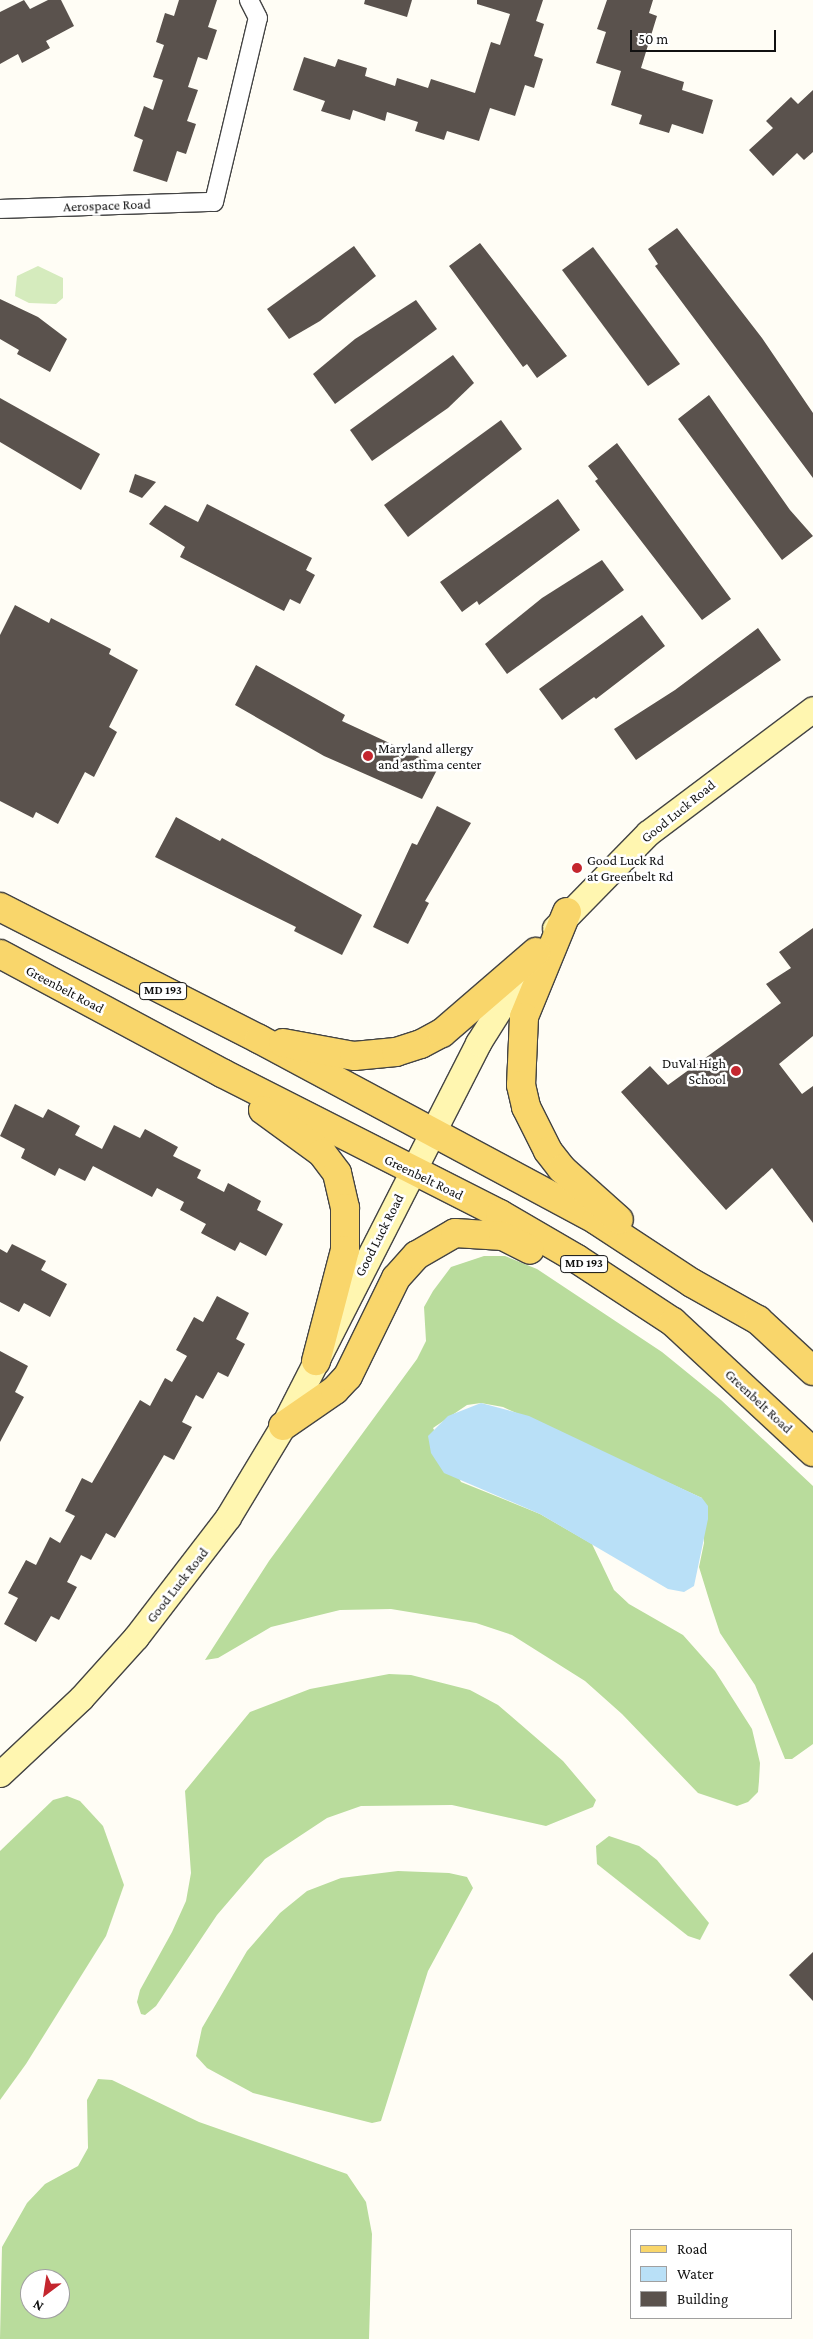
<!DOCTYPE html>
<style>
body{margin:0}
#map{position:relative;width:813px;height:2339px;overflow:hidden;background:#fffdf5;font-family:"Crimson Pro",serif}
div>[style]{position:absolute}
.green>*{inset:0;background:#d5ebbd}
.forest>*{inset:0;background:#b9dc9c}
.water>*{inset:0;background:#b9e0f7}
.building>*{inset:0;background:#5a524d}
.roads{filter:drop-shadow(1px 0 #444) drop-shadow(-1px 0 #444) drop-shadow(0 1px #444) drop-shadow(0 -1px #444)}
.minor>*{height:18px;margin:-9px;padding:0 9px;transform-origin:9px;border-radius:9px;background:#fff}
.secondary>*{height:25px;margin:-12.5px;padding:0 12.5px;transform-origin:12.5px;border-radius:12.5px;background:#fff6b0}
.primary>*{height:28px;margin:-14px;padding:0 14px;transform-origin:14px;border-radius:14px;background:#f9d66b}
.dots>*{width:14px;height:14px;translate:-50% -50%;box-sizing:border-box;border:2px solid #fff;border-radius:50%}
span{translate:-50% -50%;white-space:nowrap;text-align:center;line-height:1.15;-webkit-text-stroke:5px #fff;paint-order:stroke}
.shield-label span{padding:1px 4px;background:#fff;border:1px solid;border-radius:4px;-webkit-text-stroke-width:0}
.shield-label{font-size:12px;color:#111;font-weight:700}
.street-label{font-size:14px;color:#111}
.poi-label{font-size:14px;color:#111}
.left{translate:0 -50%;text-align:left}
.right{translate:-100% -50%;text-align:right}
.legend{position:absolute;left:630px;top:2229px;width:162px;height:90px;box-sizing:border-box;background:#fff;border:1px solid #a0a0a0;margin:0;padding:6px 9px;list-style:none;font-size:15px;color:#111}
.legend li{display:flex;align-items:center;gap:10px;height:25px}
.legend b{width:25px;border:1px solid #a0a0a0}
.north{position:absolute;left:20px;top:2269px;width:50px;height:50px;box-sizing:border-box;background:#fff;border:1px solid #a0a0a0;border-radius:50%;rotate:211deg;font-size:14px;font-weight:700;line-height:20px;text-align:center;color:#111}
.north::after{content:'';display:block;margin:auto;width:18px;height:22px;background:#c4262e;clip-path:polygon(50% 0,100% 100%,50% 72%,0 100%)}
.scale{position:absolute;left:630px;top:30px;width:146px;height:22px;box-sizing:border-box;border:2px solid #111;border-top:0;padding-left:6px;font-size:15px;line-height:18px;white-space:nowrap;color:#111;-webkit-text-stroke:4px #fff;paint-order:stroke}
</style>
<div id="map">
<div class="green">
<div style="clip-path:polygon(38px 266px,63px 278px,63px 298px,56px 304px,29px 303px,15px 296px,17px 276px)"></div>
</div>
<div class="forest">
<div style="clip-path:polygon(484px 1256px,505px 1256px,537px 1269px,662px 1352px,721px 1400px,813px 1486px,813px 1744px,792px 1759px,785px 1759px,755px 1685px,720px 1633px,711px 1606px,699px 1567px,704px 1543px,702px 1498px,503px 1407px,481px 1403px,467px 1405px,433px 1428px,461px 1482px,540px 1514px,592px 1544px,614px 1590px,629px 1604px,683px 1635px,715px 1671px,752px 1729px,760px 1763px,759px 1781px,758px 1792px,748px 1802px,737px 1806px,698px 1793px,622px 1714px,585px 1681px,512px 1635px,476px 1623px,391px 1609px,340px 1610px,271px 1627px,218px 1658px,205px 1660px,269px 1561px,417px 1359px,426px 1341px,424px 1307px,433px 1291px,451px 1267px)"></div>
<div style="clip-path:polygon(389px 1674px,411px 1675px,470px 1690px,498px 1705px,563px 1761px,596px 1800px,593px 1807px,546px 1826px,452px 1805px,361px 1806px,327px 1818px,265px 1859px,217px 1915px,156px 2006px,145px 2015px,141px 2014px,137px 2002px,140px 1990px,172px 1932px,186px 1901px,191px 1873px,185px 1791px,250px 1712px,310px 1689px)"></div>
<div style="clip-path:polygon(67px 1796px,80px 1801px,103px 1826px,124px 1885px,106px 1936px,26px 2064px,0 2100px,0 1851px,53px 1800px)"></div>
<div style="clip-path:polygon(609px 1836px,639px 1846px,657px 1860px,709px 1923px,700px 1940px,688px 1936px,597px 1864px,596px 1846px)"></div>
<div style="clip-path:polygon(398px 1871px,449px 1873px,467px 1877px,473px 1888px,428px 1971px,381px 2121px,372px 2123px,253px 2093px,207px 2068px,196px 2056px,202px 2028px,247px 1951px,280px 1913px,307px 1891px,341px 1878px)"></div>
<div style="clip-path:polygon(evenodd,98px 2079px,112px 2080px,199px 2122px,347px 2174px,366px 2202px,372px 2234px,369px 2339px,0 2339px,2px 2247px,27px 2203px,45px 2184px,78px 2166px,88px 2148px,87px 2100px,98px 2079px,30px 2279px,60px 2279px,60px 2309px,30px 2309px,30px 2279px)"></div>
</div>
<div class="water">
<div style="clip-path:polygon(481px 1403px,529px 1416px,702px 1498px,708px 1506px,708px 1519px,694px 1586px,684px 1592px,668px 1589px,540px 1514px,444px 1473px,431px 1453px,428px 1436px,448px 1416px)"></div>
</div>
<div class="building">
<div style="clip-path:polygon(24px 0,30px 9px,48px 0,61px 0,74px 26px,46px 41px,50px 48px,22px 63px,18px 54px,0 64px,0 12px)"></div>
<div style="clip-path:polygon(179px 0,217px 0,208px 27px,217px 30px,207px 60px,198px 57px,188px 87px,198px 90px,187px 121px,196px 124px,186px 154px,177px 151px,167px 182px,133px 171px,143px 140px,134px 136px,144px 106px,153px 110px,163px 80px,153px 77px,164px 45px,156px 42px,165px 13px,174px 16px)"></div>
<div style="clip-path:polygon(365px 0,412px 0,407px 17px,364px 4px)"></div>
<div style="clip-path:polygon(477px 0,543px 0,536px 21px,544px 24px,534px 56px,543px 59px,534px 88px,525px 85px,515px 116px,490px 108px,479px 141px,447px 131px,444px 140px,415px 131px,418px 122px,387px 112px,385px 121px,353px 110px,350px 120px,321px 111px,325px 101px,293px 90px,304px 57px,335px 67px,338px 59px,367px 68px,365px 76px,395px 86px,397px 78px,428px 88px,431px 79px,475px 93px,491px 42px,500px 45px,510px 14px,477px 4px)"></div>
<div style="clip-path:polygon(607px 0,653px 0,649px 13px,657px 16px,641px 68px,684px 82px,682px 90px,713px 100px,703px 134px,672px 124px,669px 133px,639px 124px,642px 115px,611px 105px,621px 71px,596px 63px,606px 32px,597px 29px)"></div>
<div style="clip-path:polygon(813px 90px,813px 152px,804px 160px,797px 153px,773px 176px,749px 150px,773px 128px,766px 121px,791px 97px,798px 104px)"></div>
<div style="clip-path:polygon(677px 228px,762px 338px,813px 413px,813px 478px,655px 266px,658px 264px,648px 249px)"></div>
<div style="clip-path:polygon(480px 243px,567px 356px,537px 378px,527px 364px,523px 367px,449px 266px)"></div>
<div style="clip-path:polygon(354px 246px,376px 276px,320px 321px,289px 339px,267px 309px)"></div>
<div style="clip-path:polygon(593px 247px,680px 364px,648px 386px,562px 270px)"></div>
<div style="clip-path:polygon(0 299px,38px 317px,67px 339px,50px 372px,17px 354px,19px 350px,0 339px)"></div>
<div style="clip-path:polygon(416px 300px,437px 329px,335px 404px,313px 374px,355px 339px)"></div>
<div style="clip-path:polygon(453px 355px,474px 383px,448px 408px,372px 461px,350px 430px)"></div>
<div style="clip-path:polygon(709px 395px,790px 510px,813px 536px,782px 560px,678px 419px)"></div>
<div style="clip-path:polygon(0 398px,100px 454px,81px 490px,0 442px)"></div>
<div style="clip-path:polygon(501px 420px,522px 449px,408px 537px,384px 505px)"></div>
<div style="clip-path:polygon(617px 443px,731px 599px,702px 620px,595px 481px,598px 479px,588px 466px)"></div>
<div style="clip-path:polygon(135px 474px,156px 482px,142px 498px,129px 492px)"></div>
<div style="clip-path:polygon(558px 499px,580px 530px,479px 605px,477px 601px,462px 612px,440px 582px)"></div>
<div style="clip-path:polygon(207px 504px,312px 558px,306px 570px,315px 575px,300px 604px,290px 599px,284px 611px,180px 557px,185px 547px,149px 524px,165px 505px,198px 522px)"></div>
<div style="clip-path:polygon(602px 560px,624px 590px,507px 674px,485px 644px,542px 598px)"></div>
<div style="clip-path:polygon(15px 605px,49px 623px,51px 618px,111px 649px,109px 654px,138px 670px,109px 727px,117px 732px,94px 777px,85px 772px,58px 824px,36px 812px,33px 818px,0 801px,0 635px)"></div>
<div style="clip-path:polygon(642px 615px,665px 646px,596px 699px,594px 697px,562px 720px,539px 689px)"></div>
<div style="clip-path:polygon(758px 628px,781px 660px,636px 760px,614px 729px,675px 690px)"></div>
<div style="clip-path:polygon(256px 665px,345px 715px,342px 721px,439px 766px,422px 799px,324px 756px,235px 705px)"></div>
<div style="clip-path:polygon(437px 806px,471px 823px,425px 901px,429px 903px,408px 944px,373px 927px,412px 843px,417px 845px)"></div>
<div style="clip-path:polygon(176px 817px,220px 841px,222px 838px,362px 915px,342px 955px,294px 931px,296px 927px,155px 857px)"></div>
<div style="clip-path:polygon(813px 928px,813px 1036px,779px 1064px,802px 1094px,813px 1086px,813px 1223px,772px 1168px,726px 1210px,621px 1092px,650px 1066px,668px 1085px,781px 1003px,766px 984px,791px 968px,779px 952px)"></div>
<div style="clip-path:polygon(15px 1104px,43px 1118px,48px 1109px,80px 1126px,75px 1135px,102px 1149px,114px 1125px,140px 1138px,145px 1129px,178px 1147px,173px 1156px,201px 1170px,197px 1178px,224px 1192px,228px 1183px,261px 1201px,257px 1210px,283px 1224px,266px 1256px,240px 1242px,235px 1251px,201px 1233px,206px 1224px,180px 1210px,184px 1202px,157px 1188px,152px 1197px,93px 1166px,85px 1181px,59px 1168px,55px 1176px,21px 1158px,25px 1149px,0 1136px)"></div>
<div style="clip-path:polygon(12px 1244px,46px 1261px,41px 1270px,67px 1284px,50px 1317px,24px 1303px,19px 1312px,0 1302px,0 1249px,7px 1253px)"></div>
<div style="clip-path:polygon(217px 1296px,249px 1313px,236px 1339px,245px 1344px,228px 1377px,218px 1372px,203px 1399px,196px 1395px,182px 1422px,192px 1427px,174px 1460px,164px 1455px,115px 1538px,106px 1533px,91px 1560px,81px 1555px,67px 1582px,77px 1587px,59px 1620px,51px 1616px,36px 1642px,4px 1624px,18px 1598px,8px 1593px,26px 1560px,36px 1565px,50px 1537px,60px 1543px,75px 1516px,65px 1511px,82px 1478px,92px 1483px,140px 1400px,150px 1406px,165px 1378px,172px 1382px,187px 1356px,176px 1350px,194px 1317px,203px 1322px)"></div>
<div style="clip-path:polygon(0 1351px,28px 1366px,15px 1392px,24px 1397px,0 1442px)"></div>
<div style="clip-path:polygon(813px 1952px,813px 2001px,789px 1975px)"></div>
</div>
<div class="roads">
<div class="minor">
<div style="left:0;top:209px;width:214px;rotate:-1.9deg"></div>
<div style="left:214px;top:202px;width:189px;rotate:-76.6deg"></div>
<div style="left:258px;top:18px;width:20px;rotate:-117deg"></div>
</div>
<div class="secondary">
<div style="left:555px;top:928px;width:133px;rotate:-45.6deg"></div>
<div style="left:648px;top:833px;width:206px;rotate:-36.9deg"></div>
<div style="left:0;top:1774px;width:111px;rotate:-43.2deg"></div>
<div style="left:81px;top:1698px;width:82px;rotate:-48deg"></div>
<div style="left:136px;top:1637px;width:151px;rotate:-52.5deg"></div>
<div style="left:228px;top:1517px;width:106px;rotate:-58.9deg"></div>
<div style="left:283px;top:1426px;width:430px;rotate:-63deg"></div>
<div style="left:478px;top:1043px;width:86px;rotate:-57.8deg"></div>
</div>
<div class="primary">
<div style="left:0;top:907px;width:291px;rotate:27deg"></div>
<div style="left:259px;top:1039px;width:383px;rotate:28.2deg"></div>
<div style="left:596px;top:1220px;width:115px;rotate:33.3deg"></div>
<div style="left:692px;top:1283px;width:76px;rotate:29.3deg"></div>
<div style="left:758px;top:1320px;width:75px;rotate:42.8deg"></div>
<div style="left:567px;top:912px;width:113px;rotate:112.3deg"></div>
<div style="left:524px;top:1017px;width:68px;rotate:92.5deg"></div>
<div style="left:521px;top:1085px;width:23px;rotate:77deg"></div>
<div style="left:526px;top:1107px;width:49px;rotate:63.4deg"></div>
<div style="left:548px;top:1151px;width:23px;rotate:52deg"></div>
<div style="left:562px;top:1169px;width:76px;rotate:41.8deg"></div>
<div style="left:0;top:954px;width:252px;rotate:28.2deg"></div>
<div style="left:222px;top:1073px;width:312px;rotate:26.9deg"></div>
<div style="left:500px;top:1214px;width:89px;rotate:30.3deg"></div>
<div style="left:577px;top:1259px;width:115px;rotate:33.3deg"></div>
<div style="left:673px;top:1322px;width:191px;rotate:42.9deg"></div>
<div style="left:283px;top:1043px;width:72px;rotate:10.4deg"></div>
<div style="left:354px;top:1056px;width:42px;rotate:-5.4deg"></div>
<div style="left:396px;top:1052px;width:26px;rotate:-18deg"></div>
<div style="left:421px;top:1044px;width:24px;rotate:-28deg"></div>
<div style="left:442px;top:1033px;width:124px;rotate:-40.8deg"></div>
<div style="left:263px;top:1110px;width:73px;rotate:36.1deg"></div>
<div style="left:322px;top:1153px;width:25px;rotate:53deg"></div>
<div style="left:337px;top:1173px;width:36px;rotate:77deg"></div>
<div style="left:345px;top:1208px;width:42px;rotate:90deg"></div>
<div style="left:345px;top:1250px;width:115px;rotate:104.6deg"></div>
<div style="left:283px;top:1426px;width:63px;rotate:-34.7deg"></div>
<div style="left:335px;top:1390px;width:19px;rotate:-47deg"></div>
<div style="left:348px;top:1376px;width:109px;rotate:-63.9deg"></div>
<div style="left:396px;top:1278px;width:31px;rotate:-48deg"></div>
<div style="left:417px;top:1255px;width:44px;rotate:-30.1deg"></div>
<div style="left:455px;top:1233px;width:48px;rotate:3.6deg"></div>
<div style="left:503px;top:1236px;width:30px;rotate:27deg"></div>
</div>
</div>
<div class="dots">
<div style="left:368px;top:756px;background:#c4262e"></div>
<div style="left:577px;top:868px;background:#c4262e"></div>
<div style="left:736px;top:1071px;background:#c4262e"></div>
</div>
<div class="shield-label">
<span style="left:163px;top:991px">MD 193</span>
<span style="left:584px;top:1264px">MD 193</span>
</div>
<div class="street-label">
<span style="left:107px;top:205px;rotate:-2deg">Aerospace Road</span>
<span style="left:678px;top:811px;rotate:-39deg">Good Luck Road</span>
<span style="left:65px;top:989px;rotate:28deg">Greenbelt Road</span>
<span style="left:424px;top:1177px;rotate:26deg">Greenbelt Road</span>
<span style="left:379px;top:1235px;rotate:-63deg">Good Luck Road</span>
<span style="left:759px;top:1401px;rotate:43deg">Greenbelt Road</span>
<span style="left:177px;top:1585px;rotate:-52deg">Good Luck Road</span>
</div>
<div class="poi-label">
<span class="left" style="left:378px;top:756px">Maryland allergy<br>and asthma center</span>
<span class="left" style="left:587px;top:868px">Good Luck Rd<br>at Greenbelt Rd</span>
<span class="right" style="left:726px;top:1071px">DuVal High<br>School</span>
</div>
<ul class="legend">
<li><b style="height:6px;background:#f9d66b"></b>Road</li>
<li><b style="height:14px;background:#b9e0f7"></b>Water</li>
<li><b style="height:14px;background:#5a524d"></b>Building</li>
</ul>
<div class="north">N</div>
<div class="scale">50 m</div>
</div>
